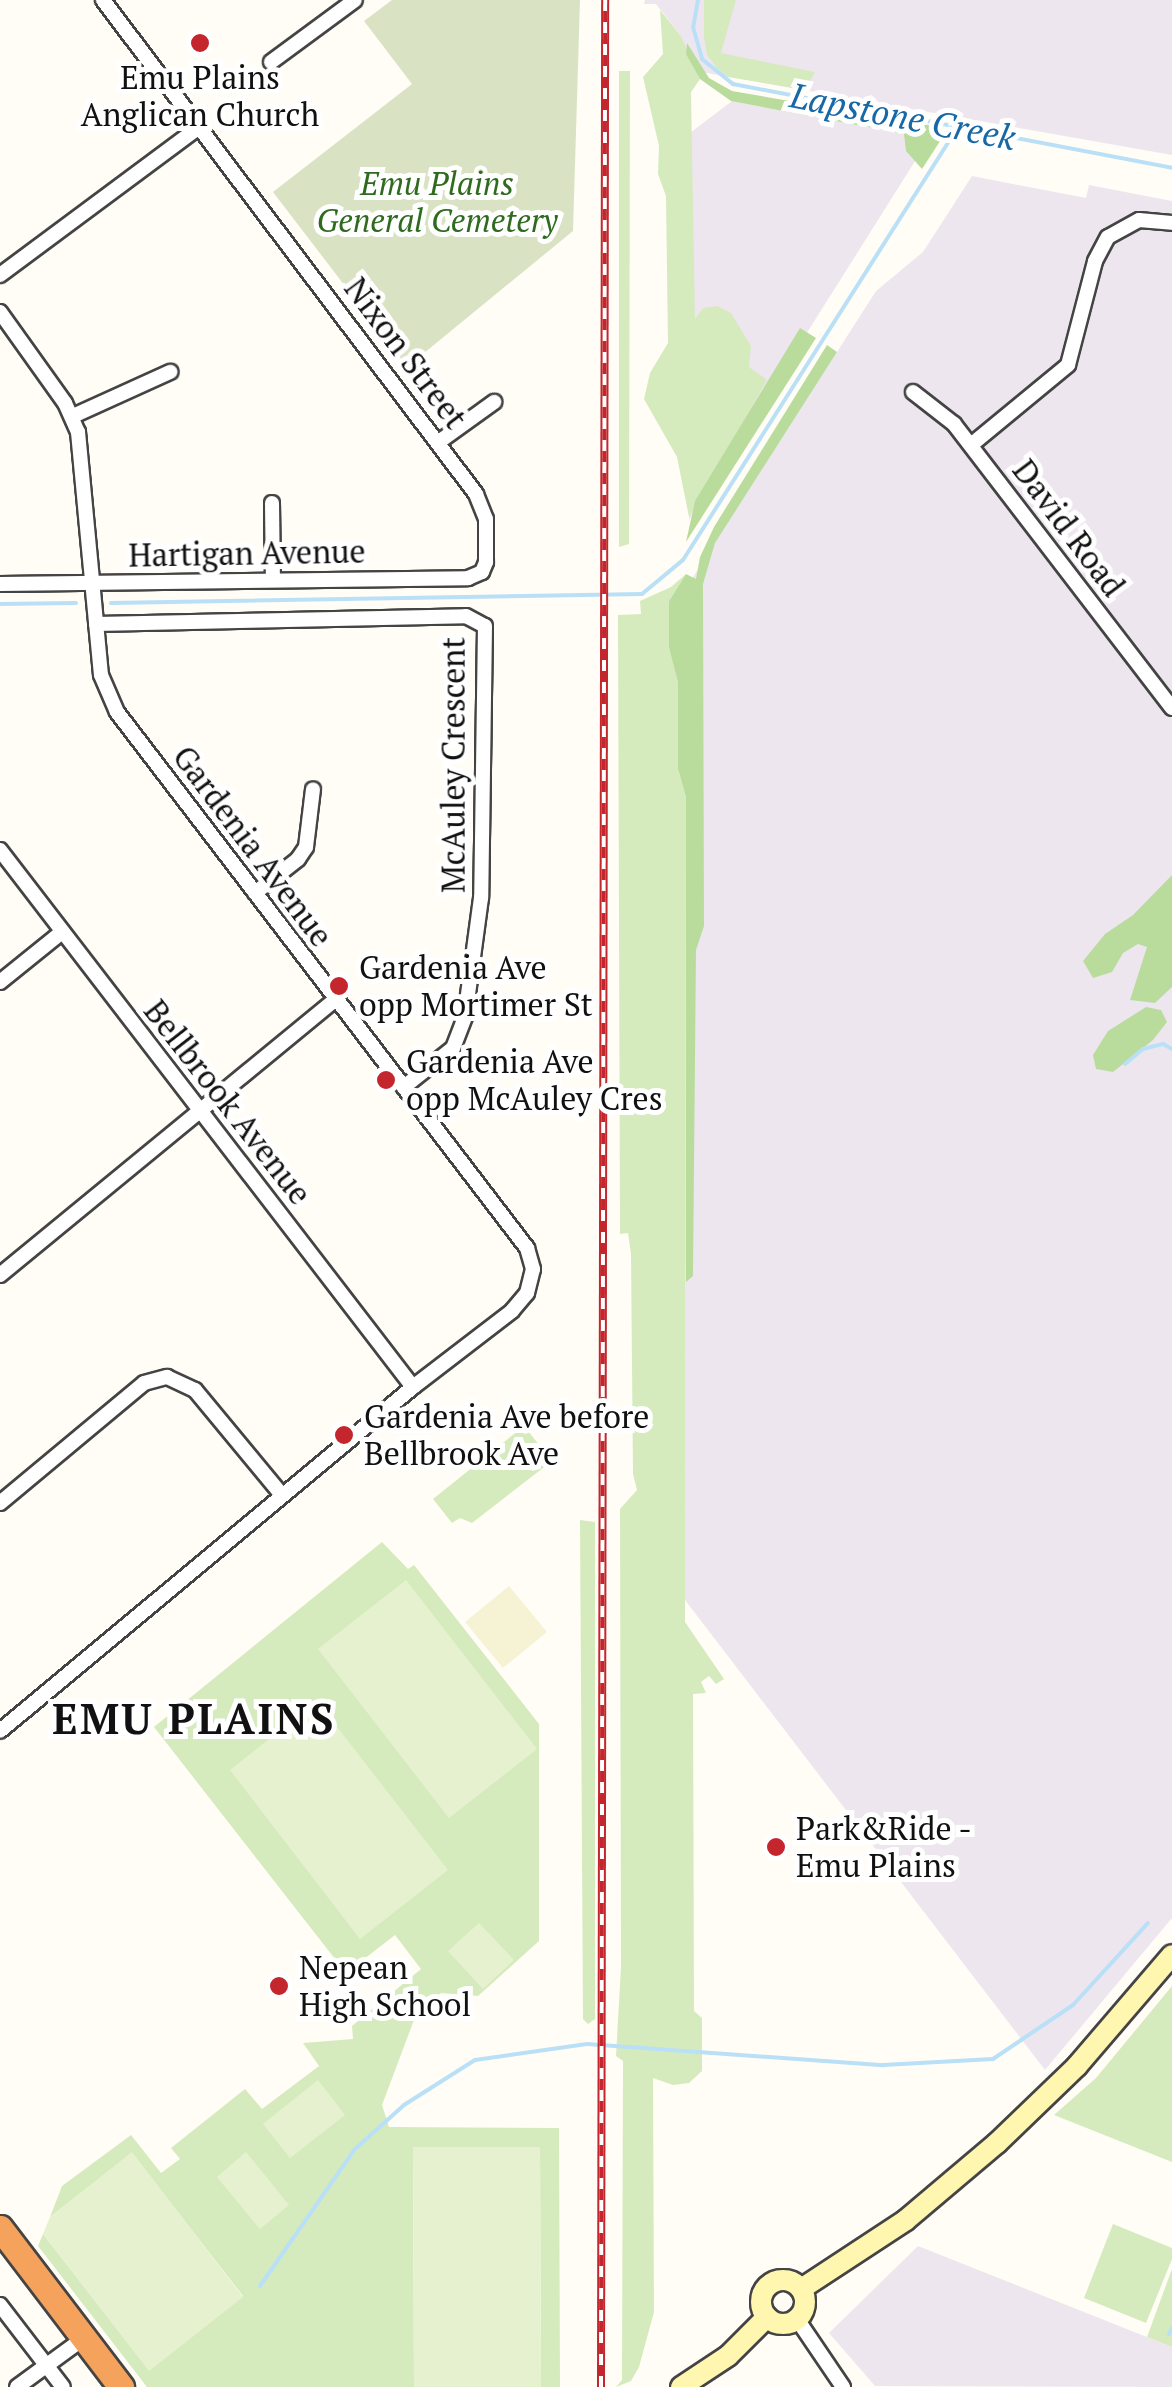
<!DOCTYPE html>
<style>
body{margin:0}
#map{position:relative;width:1172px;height:2387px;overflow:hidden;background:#fffdf5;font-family:"PT Serif",serif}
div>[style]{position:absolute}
.industrial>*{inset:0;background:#eee6ef}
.farmland>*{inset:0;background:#f6f3d4}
.green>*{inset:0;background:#d5ebbd}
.forest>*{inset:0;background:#b9dc9c}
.cemetery>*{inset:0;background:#d9e3c4}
.pitch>*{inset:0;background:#e6f2cf}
.stream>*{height:4px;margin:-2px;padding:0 2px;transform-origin:2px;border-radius:2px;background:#b9e0f7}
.roads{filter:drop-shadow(2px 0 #444) drop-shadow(-2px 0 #444) drop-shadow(0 2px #444) drop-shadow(0 -2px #444)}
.street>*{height:14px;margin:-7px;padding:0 7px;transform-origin:7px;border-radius:7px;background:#fff}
.secondary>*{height:20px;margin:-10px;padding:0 10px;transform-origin:10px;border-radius:10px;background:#fff6b0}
.secondary>.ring{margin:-10px;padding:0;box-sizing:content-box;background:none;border:20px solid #fff6b0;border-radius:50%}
.highway>*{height:25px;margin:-12.5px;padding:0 12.5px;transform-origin:12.5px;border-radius:12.5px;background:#f5a25d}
.rail>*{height:8px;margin-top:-4px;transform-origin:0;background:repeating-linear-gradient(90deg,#fff 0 11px,#c4262e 0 22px);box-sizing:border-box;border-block:2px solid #c4262e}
.dots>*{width:28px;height:28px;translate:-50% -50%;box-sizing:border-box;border:5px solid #fff;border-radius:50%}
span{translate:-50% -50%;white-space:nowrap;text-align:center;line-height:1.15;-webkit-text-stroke:10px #fff;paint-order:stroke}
.poi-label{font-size:32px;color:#111}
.left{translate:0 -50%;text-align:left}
.park-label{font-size:32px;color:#2f6b1f;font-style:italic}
.street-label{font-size:32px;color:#111}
.water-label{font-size:35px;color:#1768a6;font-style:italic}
.district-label{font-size:42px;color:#111;font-weight:700;letter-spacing:2.5px}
</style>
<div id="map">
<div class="industrial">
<div style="clip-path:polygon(645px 0,1172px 0,1172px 155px,673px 67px,681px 36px,656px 4px,644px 4px)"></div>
<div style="clip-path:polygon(732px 101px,929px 139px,689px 520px,686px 136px)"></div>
<div style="clip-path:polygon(972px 176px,1086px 198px,1089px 185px,1172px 201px,1172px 1918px,1045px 2070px,685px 1600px,686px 588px,876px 291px,923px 252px)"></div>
<div style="clip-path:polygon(918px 2246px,1172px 2347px,1172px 2387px,875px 2386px,829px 2333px)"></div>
</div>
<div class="farmland">
<div style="clip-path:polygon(509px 1586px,547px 1632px,503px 1668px,465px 1622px)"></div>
</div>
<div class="green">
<div style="clip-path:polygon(704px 0,736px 0,721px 53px,815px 72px,805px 90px,728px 77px,717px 68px,707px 55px,704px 37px)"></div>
<div style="clip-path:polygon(660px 10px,681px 36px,700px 79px,691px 92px,695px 319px,703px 308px,717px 306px,731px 313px,751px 346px,749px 367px,767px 380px,689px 517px,677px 457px,644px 399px,650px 373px,668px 343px,666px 196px,658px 174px,659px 146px,643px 77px,663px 54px)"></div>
<div style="clip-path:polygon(619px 71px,630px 71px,629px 544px,619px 547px)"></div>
<div style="clip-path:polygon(686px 574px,669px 601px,669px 648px,678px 683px,678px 769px,686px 797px,685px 1622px,724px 1679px,716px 1684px,709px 1676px,701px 1682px,706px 1693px,693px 1694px,694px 2011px,702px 2018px,702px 2071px,689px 2083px,673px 2085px,653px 2078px,654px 2312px,639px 2367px,631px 2381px,616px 2387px,622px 2380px,623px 2061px,616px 2056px,621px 1967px,620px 1509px,637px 1490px,633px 1474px,631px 1254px,628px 1233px,620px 1234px,618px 615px,641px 614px,640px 601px,671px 587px)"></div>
<div style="clip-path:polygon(524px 1426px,552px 1461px,472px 1523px,460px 1518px,452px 1523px,433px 1499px)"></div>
<div style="clip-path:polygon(580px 1520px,595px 1522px,595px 2019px,588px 2024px,583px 2019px)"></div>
<div style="clip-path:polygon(382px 1542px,408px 1569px,414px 1565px,539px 1724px,539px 1941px,478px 1996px,441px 1993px,417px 2012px,382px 2105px,389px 2127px,559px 2128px,560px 2387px,541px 2387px,540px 2147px,413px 2148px,414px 2387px,147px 2387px,38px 2246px,43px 2234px,149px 2370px,243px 2296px,132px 2153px,50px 2217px,62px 2186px,131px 2135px,161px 2173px,180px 2159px,171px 2148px,245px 2089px,262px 2109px,319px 2066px,303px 2043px,353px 2039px,352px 2026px,421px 1969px,395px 1935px,346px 1973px,154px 1727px)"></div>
<div style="clip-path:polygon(1172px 1986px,1172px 2162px,1054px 2115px,1096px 2078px)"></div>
<div style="clip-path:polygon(1113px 2224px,1172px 2248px,1172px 2259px,1146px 2323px,1084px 2298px)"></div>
<div style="clip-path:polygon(1172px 2269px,1172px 2347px,1147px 2337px)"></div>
</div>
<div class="forest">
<div style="clip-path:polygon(687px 43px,709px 78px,732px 91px,940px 127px,944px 135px,922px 169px,906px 151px,904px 134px,731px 101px,700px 79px,686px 54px)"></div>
<div style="clip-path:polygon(800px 328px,816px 338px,686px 542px,695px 501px)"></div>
<div style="clip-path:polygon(827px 345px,837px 352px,715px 543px,703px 584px,704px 926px,696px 950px,693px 1276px,686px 1282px,686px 797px,678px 769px,678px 683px,669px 648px,669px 601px,686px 574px,696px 579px,700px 557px,714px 527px)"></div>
<div style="clip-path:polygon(1172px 875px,1172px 987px,1155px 1003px,1130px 1000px,1147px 947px,1138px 944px,1123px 953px,1112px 972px,1093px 978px,1083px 961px,1105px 934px,1133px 915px)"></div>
<div style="clip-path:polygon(1146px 1007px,1161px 1010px,1167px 1022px,1153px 1040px,1113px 1072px,1096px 1069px,1093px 1055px,1108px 1031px)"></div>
</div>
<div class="cemetery">
<div style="clip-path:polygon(392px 0,580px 0,573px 231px,407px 367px,273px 192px,412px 84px,364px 21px)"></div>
</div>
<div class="pitch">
<div style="clip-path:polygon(406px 1580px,537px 1749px,449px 1818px,318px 1649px)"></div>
<div style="clip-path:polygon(317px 1701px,448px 1870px,360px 1939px,230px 1770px)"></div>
<div style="clip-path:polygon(479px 1923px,514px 1960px,483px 1989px,448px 1951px)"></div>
<div style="clip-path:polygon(318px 2080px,345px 2115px,290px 2158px,263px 2124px)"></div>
<div style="clip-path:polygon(413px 2147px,540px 2147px,541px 2387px,414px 2387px)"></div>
<div style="clip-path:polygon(132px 2152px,243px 2297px,149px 2371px,43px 2234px,50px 2217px)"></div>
<div style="clip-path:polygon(246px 2152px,289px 2205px,260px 2229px,217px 2177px)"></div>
</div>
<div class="stream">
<div style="left:698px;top:0;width:27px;rotate:100deg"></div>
<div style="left:693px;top:27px;width:33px;rotate:74deg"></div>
<div style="left:702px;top:59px;width:40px;rotate:39deg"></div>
<div style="left:733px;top:84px;width:447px;rotate:10.8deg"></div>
<div style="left:111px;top:603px;width:531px;rotate:-0.97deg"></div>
<div style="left:642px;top:594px;width:53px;rotate:-39.7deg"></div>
<div style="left:683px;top:560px;width:513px;rotate:-57.58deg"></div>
<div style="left:0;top:604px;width:76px;rotate:-0.8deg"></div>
<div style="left:1125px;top:1064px;width:23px;rotate:-40deg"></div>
<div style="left:1143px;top:1049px;width:21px;rotate:-14deg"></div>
<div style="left:1163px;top:1044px;width:10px;rotate:29deg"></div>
<div style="left:260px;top:2286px;width:165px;rotate:-55.3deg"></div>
<div style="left:354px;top:2150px;width:67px;rotate:-42deg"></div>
<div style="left:404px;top:2105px;width:84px;rotate:-32.4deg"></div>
<div style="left:475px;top:2060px;width:113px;rotate:-8.1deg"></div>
<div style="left:587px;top:2044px;width:297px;rotate:4.1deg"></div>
<div style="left:883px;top:2065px;width:110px;rotate:-3.1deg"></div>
<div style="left:993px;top:2059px;width:97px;rotate:-34deg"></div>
<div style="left:1073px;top:2005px;width:111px;rotate:-47.6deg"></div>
<div style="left:1169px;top:2334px;width:7px;rotate:-63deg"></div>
</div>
<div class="roads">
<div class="street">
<div style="left:271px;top:62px;width:104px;rotate:-36.4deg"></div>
<div style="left:0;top:275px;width:248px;rotate:-36.6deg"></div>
<div style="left:0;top:312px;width:112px;rotate:54.5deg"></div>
<div style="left:65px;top:403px;width:32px;rotate:66deg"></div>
<div style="left:78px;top:432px;width:244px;rotate:84.6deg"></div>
<div style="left:101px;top:675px;width:40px;rotate:66.6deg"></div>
<div style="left:117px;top:712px;width:675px;rotate:52.59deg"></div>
<div style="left:527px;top:1248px;width:22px;rotate:74deg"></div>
<div style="left:533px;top:1269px;width:25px;rotate:104deg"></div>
<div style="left:527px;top:1293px;width:23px;rotate:130deg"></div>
<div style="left:512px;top:1311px;width:125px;rotate:142.5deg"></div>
<div style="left:413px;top:1387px;width:537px;rotate:140.21deg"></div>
<div style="left:913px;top:392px;width:52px;rotate:38deg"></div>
<div style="left:954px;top:424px;width:358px;rotate:52.5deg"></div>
<div style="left:73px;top:416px;width:107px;rotate:-24.4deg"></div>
<div style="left:440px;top:441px;width:67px;rotate:-35.8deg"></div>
<div style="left:971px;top:445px;width:126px;rotate:-39.5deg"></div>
<div style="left:1068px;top:365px;width:107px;rotate:-75.4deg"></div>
<div style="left:1095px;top:261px;width:27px;rotate:-62deg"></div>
<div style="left:1108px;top:237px;width:35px;rotate:-29deg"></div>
<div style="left:1139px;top:220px;width:33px;rotate:5deg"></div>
<div style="left:272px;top:503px;width:77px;rotate:89.3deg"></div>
<div style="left:0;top:584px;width:468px;rotate:-0.7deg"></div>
<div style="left:468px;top:578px;width:15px;rotate:-23deg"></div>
<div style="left:482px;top:572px;width:11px;rotate:-68deg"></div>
<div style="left:486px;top:562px;width:43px;rotate:-90deg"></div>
<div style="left:486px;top:519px;width:27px;rotate:-112deg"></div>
<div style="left:476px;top:494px;width:619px;rotate:-127.06deg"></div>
<div style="left:96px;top:624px;width:370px;rotate:-1.2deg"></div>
<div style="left:466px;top:616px;width:21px;rotate:28deg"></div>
<div style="left:485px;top:626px;width:272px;rotate:90.8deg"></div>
<div style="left:481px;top:898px;width:120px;rotate:97.7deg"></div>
<div style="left:465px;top:1017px;width:33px;rotate:111deg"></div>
<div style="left:453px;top:1048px;width:63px;rotate:141.5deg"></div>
<div style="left:0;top:850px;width:677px;rotate:52.44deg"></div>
<div style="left:255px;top:893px;width:55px;rotate:-38.3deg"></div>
<div style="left:298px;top:859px;width:14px;rotate:-56deg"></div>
<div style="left:306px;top:847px;width:58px;rotate:-83.1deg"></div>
<div style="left:0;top:982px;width:80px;rotate:-38.9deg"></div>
<div style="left:0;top:1275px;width:433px;rotate:-39.4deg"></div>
<div style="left:0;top:1503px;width:187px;rotate:-39.8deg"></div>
<div style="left:144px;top:1383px;width:24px;rotate:-15deg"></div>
<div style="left:167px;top:1377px;width:31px;rotate:25deg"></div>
<div style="left:195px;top:1390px;width:136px;rotate:50.4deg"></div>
<div style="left:0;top:2305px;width:103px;rotate:52.5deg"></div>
<div style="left:797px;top:2319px;width:82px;rotate:55.9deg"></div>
<div style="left:17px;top:2387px;width:83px;rotate:-36.2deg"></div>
</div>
<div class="secondary">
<div class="ring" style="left:761px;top:2280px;width:24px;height:24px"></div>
<div style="left:801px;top:2289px;width:126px;rotate:-33.3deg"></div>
<div style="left:906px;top:2220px;width:119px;rotate:-40.2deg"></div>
<div style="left:997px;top:2143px;width:111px;rotate:-43.9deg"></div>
<div style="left:1077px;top:2066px;width:146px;rotate:-49.4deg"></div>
<div style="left:681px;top:2387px;width:56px;rotate:-33.4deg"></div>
<div style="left:728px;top:2356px;width:55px;rotate:-45deg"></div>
</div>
<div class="highway">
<div style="left:0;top:2228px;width:200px;rotate:52.7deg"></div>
</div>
</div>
<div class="rail">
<div style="left:601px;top:2387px;width:2387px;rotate:-89.9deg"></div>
</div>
<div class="dots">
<div style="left:200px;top:43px;background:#c4262e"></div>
<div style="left:339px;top:986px;background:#c4262e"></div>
<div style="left:386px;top:1080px;background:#c4262e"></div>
<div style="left:344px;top:1435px;background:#c4262e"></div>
<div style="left:776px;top:1847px;background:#c4262e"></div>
<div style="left:279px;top:1986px;background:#c4262e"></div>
</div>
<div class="poi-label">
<span style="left:200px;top:96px">Emu Plains<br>Anglican Church</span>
<span class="left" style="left:359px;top:986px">Gardenia Ave<br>opp Mortimer St</span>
<span class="left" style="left:406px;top:1080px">Gardenia Ave<br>opp McAuley Cres</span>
<span class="left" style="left:364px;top:1435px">Gardenia Ave before<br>Bellbrook Ave</span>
<span class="left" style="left:796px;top:1847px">Park&amp;Ride -<br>Emu Plains</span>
<span class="left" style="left:299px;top:1986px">Nepean<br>High School</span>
</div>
<div class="park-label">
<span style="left:437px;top:202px">Emu Plains<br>General Cemetery</span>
</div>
<div class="street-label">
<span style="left:406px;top:353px;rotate:53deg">Nixon Street</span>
<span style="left:1069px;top:528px;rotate:53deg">David Road</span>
<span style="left:247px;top:553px;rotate:-1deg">Hartigan Avenue</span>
<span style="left:453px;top:765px;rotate:-90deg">McAuley Crescent</span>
<span style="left:253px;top:846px;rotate:53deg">Gardenia Avenue</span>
<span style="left:228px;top:1102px;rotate:52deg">Bellbrook Avenue</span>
</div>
<div class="water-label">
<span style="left:903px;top:116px;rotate:11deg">Lapstone Creek</span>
</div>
<div class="district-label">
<span style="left:194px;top:1718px">EMU PLAINS</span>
</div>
</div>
